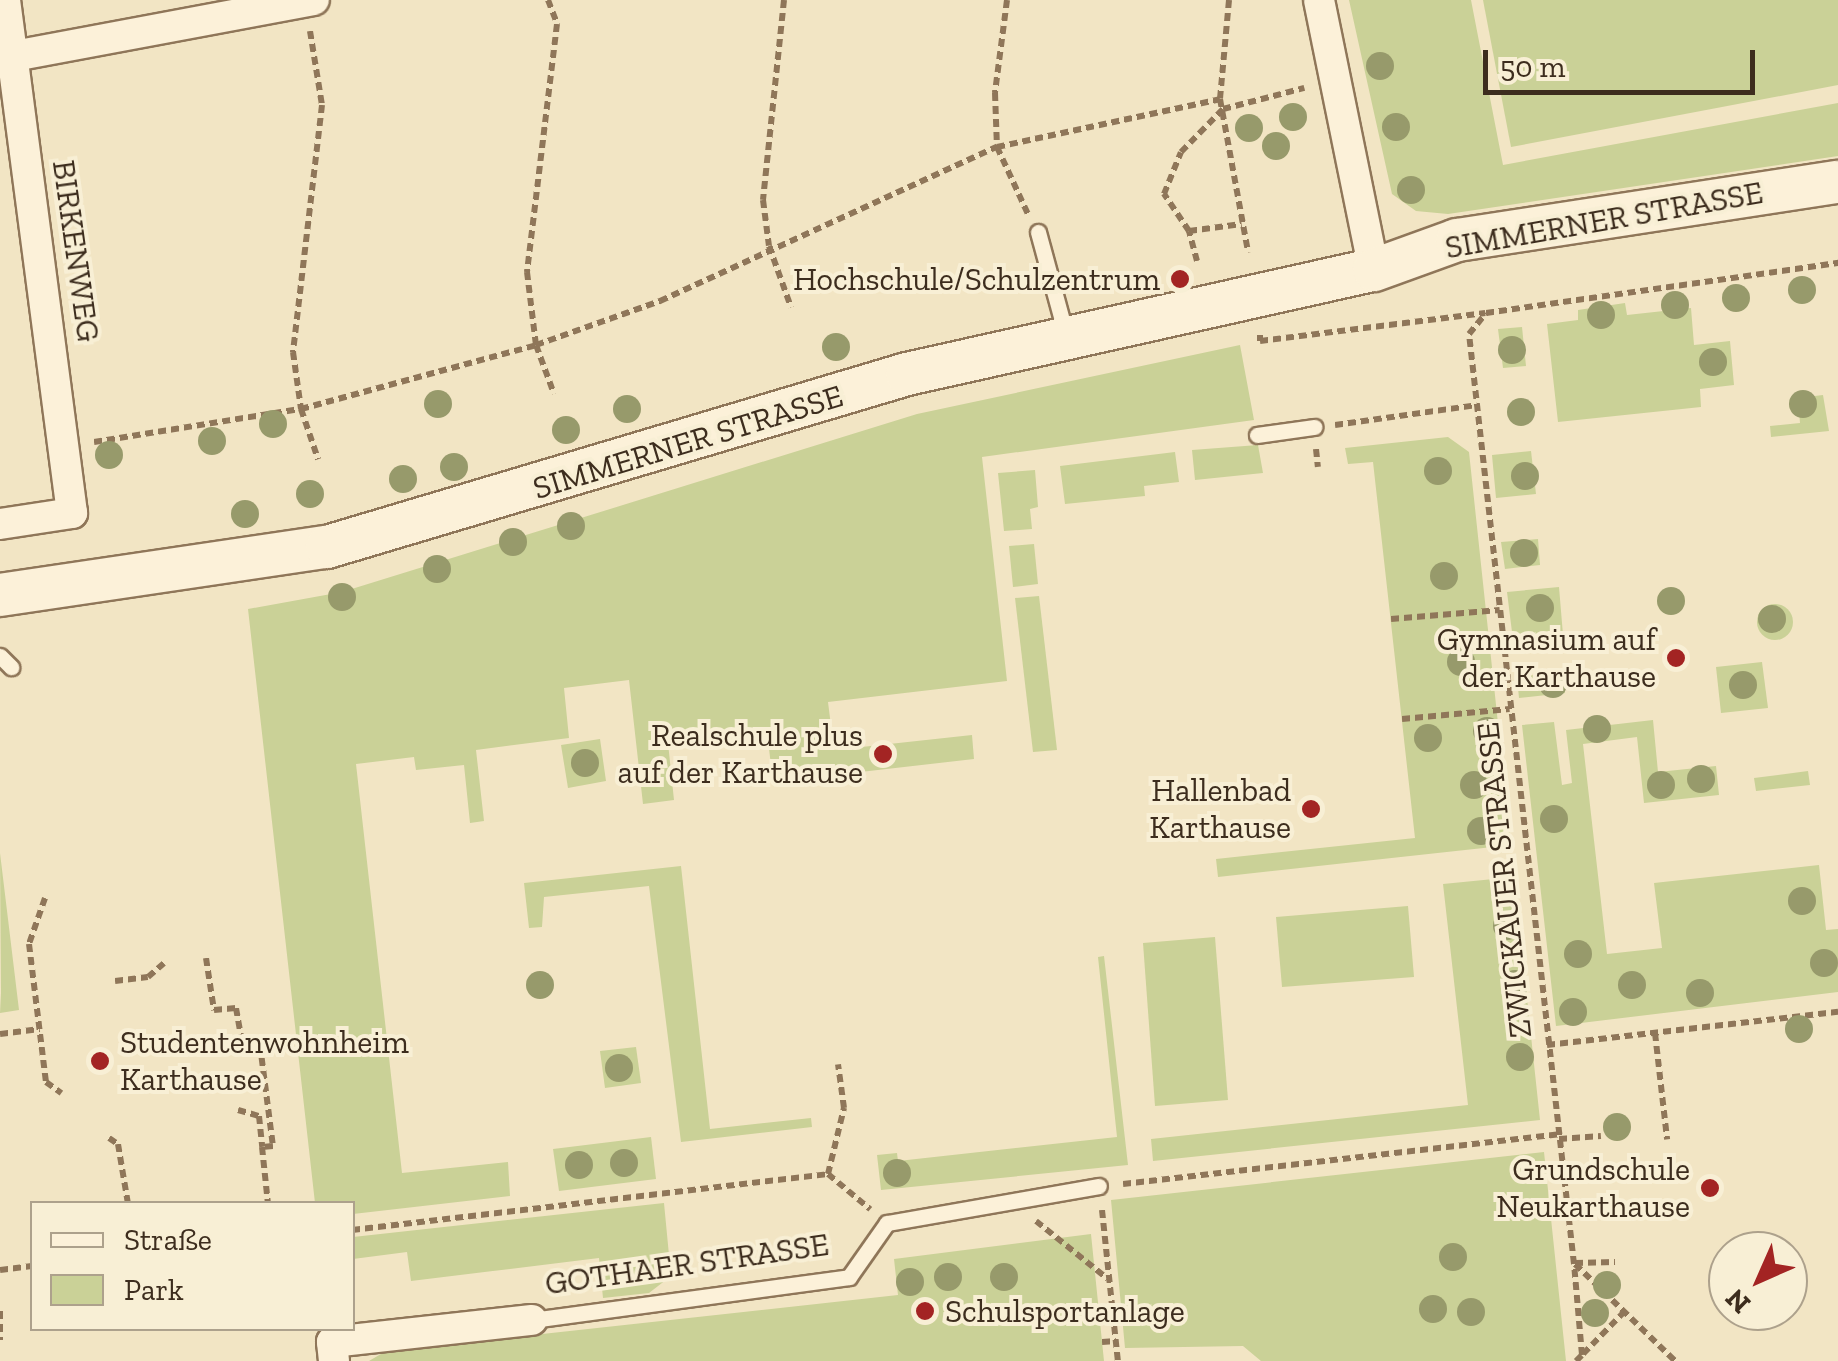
<!DOCTYPE html>
<meta charset="utf-8">
<style>
body{margin:0}
#map{position:relative;width:1838px;height:1361px;overflow:hidden;background:#f2e5c4;font-family:"Zilla Slab",serif}
div>[style]{position:absolute}
.green>*{inset:0;background:#cad197}
.round{border-radius:50%}
.path>*{height:6px;margin-top:-3px;transform-origin:0;background:repeating-linear-gradient(90deg,#8f7659 0 8px,transparent 0 13px)}
.roads{filter:drop-shadow(2px 0 #8f7659) drop-shadow(-2px 0 #8f7659) drop-shadow(0 2px #8f7659) drop-shadow(0 -2px #8f7659)}
.lane>*{height:15px;margin:-7.5px;padding:0 7.5px;transform-origin:7.5px;border-radius:7.5px;background:#fcf1d9}
.street>*{height:30px;margin:-15px;padding:0 15px;transform-origin:15px;border-radius:15px;background:#fcf1d9}
.secondary>*{height:42px;margin:-21px;padding:0 21px;transform-origin:21px;border-radius:21px;background:#fcf1d9}
.trees>*{width:28px;height:28px;margin:-14px;border-radius:50%;background:#979a6b}
.dots>*{width:28px;height:28px;translate:-50% -50%;box-sizing:border-box;border:5px solid #f8efd5;border-radius:50%}
span{translate:-50% -50%;white-space:nowrap;text-align:center;line-height:1.15;-webkit-text-stroke:8px #f8efd5;paint-order:stroke}
.street-label{font-size:32px;color:#3d2d1e}
.poi-label{font-size:32px;color:#3d2d1e}
.right{translate:-100% -50%;text-align:right}
.left{translate:0 -50%;text-align:left}
.legend{position:absolute;left:30px;top:1201px;width:325px;height:130px;box-sizing:border-box;background:#f8efd5;border:2px solid #ada18c;margin:0;padding:12px 18px;list-style:none;font-size:30px;color:#3d2d1e}
.legend li{display:flex;align-items:center;gap:20px;height:50px}
.legend b{width:50px;border:2px solid #ada18c}
.north{position:absolute;left:1708px;top:1231px;width:100px;height:100px;box-sizing:border-box;background:#f8efd5;border:2px solid #ada18c;border-radius:50%;rotate:225deg;font-size:28px;font-weight:700;line-height:40px;text-align:center;color:#3d2d1e}
.north::after{content:'';display:block;margin:auto;width:35px;height:45px;background:#a32423;clip-path:polygon(50% 0,100% 100%,50% 72%,0 100%)}
.scale{position:absolute;left:1483px;top:50px;width:272px;height:45px;box-sizing:border-box;border:5px solid #3d2d1e;border-top:0;padding-left:12px;font-size:30px;line-height:35px;white-space:nowrap;color:#3d2d1e;-webkit-text-stroke:8px #f8efd5;paint-order:stroke}
</style>
<div id="map">
<div class="green">
<div style="clip-path:polygon(1349px 0,1471px 0,1503px 165px,1838px 103px,1838px 156px,1448px 214px,1416px 211px,1392px 194px)"></div>
<div style="clip-path:polygon(1483px 0,1838px 0,1838px 85px,1511px 147px)"></div>
<div style="clip-path:polygon(1625px 303px,1627px 315px,1691px 308px,1694px 345px,1730px 341px,1734px 385px,1700px 389px,1701px 407px,1558px 422px,1547px 324px,1578px 320px,1578px 310px)"></div>
<div style="clip-path:polygon(1522px 327px,1526px 366px,1503px 368px,1498px 329px)"></div>
<div style="clip-path:polygon(1240px 345px,1254px 420px,982px 457px,1007px 681px,828px 702px,834px 750px,972px 735px,974px 759px,773px 782px,767px 732px,668px 743px,674px 800px,643px 804px,629px 680px,564px 688px,569px 738px,476px 750px,484px 821px,470px 823px,464px 765px,416px 770px,414px 757px,356px 764px,402px 1173px,508px 1162px,510px 1196px,353px 1214px,352px 1204px,315px 1203px,248px 609px,342px 592px,917px 414px)"></div>
<div style="clip-path:polygon(1823px 395px,1829px 431px,1771px 437px,1770px 426px,1800px 423px,1798px 398px)"></div>
<div style="clip-path:polygon(1448px 437px,1469px 452px,1511px 845px,1218px 877px,1216px 859px,1415px 838px,1373px 462px,1348px 464px,1345px 448px)"></div>
<div style="clip-path:polygon(1258px 445px,1263px 473px,1195px 480px,1192px 450px)"></div>
<div style="clip-path:polygon(1531px 451px,1536px 494px,1496px 498px,1492px 455px)"></div>
<div style="clip-path:polygon(1175px 452px,1179px 482px,1144px 486px,1145px 496px,1065px 504px,1060px 466px)"></div>
<div style="clip-path:polygon(1035px 470px,1038px 507px,1030px 509px,1032px 529px,1004px 531px,998px 473px)"></div>
<div style="clip-path:polygon(1538px 539px,1540px 565px,1505px 569px,1501px 542px)"></div>
<div style="clip-path:polygon(1034px 544px,1038px 584px,1013px 587px,1009px 546px)"></div>
<div style="clip-path:polygon(1559px 587px,1563px 635px,1513px 640px,1507px 592px)"></div>
<div style="clip-path:polygon(1039px 596px,1057px 750px,1033px 752px,1015px 598px)"></div>
<div class="round" style="left:1757px;top:604px;width:36px;height:36px"></div>
<div style="clip-path:polygon(1762px 662px,1768px 708px,1721px 713px,1716px 667px)"></div>
<div style="clip-path:polygon(1563px 672px,1565px 693px,1519px 698px,1517px 677px)"></div>
<div style="clip-path:polygon(1653px 720px,1658px 772px,1716px 766px,1719px 795px,1644px 803px,1637px 737px,1583px 744px,1607px 954px,1662px 948px,1654px 883px,1819px 865px,1826px 930px,1838px 929px,1838px 992px,1556px 1026px,1522px 725px,1554px 722px,1562px 785px,1572px 783px,1566px 730px)"></div>
<div style="clip-path:polygon(600px 739px,606px 781px,568px 788px,561px 745px)"></div>
<div style="clip-path:polygon(1808px 771px,1810px 785px,1756px 791px,1754px 778px)"></div>
<div style="clip-path:polygon(0 853px,19px 1010px,0 1013px,1px 993px)"></div>
<div style="clip-path:polygon(681px 866px,710px 1129px,811px 1118px,812px 1127px,681px 1142px,649px 886px,544px 897px,542px 927px,529px 928px,524px 883px)"></div>
<div style="clip-path:polygon(1514px 877px,1540px 1120px,1153px 1161px,1151px 1139px,1468px 1105px,1443px 884px)"></div>
<div style="clip-path:polygon(1408px 906px,1414px 977px,1282px 987px,1276px 917px)"></div>
<div style="clip-path:polygon(1215px 937px,1228px 1100px,1155px 1106px,1143px 943px)"></div>
<div style="clip-path:polygon(1104px 956px,1128px 1165px,881px 1190px,877px 1155px,897px 1153px,898px 1161px,1117px 1137px,1098px 957px)"></div>
<div style="clip-path:polygon(636px 1047px,641px 1083px,605px 1088px,600px 1051px)"></div>
<div style="clip-path:polygon(651px 1137px,656px 1179px,559px 1191px,553px 1149px)"></div>
<div style="clip-path:polygon(1544px 1152px,1566px 1361px,1261px 1361px,1243px 1346px,1125px 1348px,1111px 1200px)"></div>
<div style="clip-path:polygon(664px 1203px,671px 1276px,649px 1293px,603px 1298px,599px 1258px,411px 1281px,407px 1252px,353px 1259px,353px 1237px)"></div>
<div style="clip-path:polygon(1091px 1234px,1104px 1361px,369px 1361px,386px 1351px,898px 1295px,894px 1259px)"></div>
</div>
<div class="path">
<div style="left:548px;top:0;width:26px;rotate:69deg"></div>
<div style="left:557px;top:24px;width:250px;rotate:96.9deg"></div>
<div style="left:527px;top:272px;width:74px;rotate:83deg"></div>
<div style="left:536px;top:345px;width:52px;rotate:69.8deg"></div>
<div style="left:784px;top:0;width:201px;rotate:96deg"></div>
<div style="left:763px;top:200px;width:46px;rotate:82.6deg"></div>
<div style="left:769px;top:246px;width:65px;rotate:70.2deg"></div>
<div style="left:1007px;top:0;width:94px;rotate:97.4deg"></div>
<div style="left:995px;top:93px;width:54px;rotate:87.9deg"></div>
<div style="left:997px;top:147px;width:74px;rotate:65.2deg"></div>
<div style="left:1229px;top:0;width:99px;rotate:95.2deg"></div>
<div style="left:1220px;top:99px;width:156px;rotate:79.6deg"></div>
<div style="left:310px;top:31px;width:75px;rotate:80.8deg"></div>
<div style="left:322px;top:105px;width:249px;rotate:96.7deg"></div>
<div style="left:293px;top:352px;width:58px;rotate:82deg"></div>
<div style="left:301px;top:409px;width:53px;rotate:71.2deg"></div>
<div style="left:1189px;top:231px;width:53px;rotate:-7.5deg"></div>
<div style="left:1197px;top:261px;width:31px;rotate:-105deg"></div>
<div style="left:1189px;top:231px;width:45px;rotate:-124deg"></div>
<div style="left:1164px;top:194px;width:45px;rotate:-68deg"></div>
<div style="left:1181px;top:152px;width:60px;rotate:-45.7deg"></div>
<div style="left:1223px;top:109px;width:84px;rotate:-14.5deg"></div>
<div style="left:1260px;top:335px;width:6px;rotate:90deg"></div>
<div style="left:1260px;top:341px;width:227px;rotate:-7.1deg"></div>
<div style="left:1335px;top:425px;width:143px;rotate:-8deg"></div>
<div style="left:94px;top:442px;width:210px;rotate:-9.1deg"></div>
<div style="left:301px;top:409px;width:244px;rotate:-15.2deg"></div>
<div style="left:536px;top:345px;width:132px;rotate:-19.5deg"></div>
<div style="left:660px;top:301px;width:371px;rotate:-24.6deg"></div>
<div style="left:997px;top:147px;width:228px;rotate:-12.1deg"></div>
<div style="left:1316px;top:449px;width:18px;rotate:84deg"></div>
<div style="left:1391px;top:619px;width:109px;rotate:-4.7deg"></div>
<div style="left:1402px;top:719px;width:108px;rotate:-5.3deg"></div>
<div style="left:45px;top:898px;width:49px;rotate:109.2deg"></div>
<div style="left:29px;top:944px;width:139px;rotate:83deg"></div>
<div style="left:46px;top:1082px;width:19px;rotate:36deg"></div>
<div style="left:206px;top:958px;width:53px;rotate:81.3deg"></div>
<div style="left:214px;top:1010px;width:22px;rotate:-5deg"></div>
<div style="left:236px;top:1008px;width:40px;rotate:80deg"></div>
<div style="left:243px;top:1047px;width:17px;rotate:-7deg"></div>
<div style="left:260px;top:1045px;width:102px;rotate:82.7deg"></div>
<div style="left:273px;top:1146px;width:11px;rotate:175deg"></div>
<div style="left:262px;top:1147px;width:57px;rotate:84deg"></div>
<div style="left:115px;top:981px;width:33px;rotate:-7deg"></div>
<div style="left:148px;top:977px;width:21px;rotate:-41deg"></div>
<div style="left:1655px;top:1033px;width:107px;rotate:83.5deg"></div>
<div style="left:0;top:1034px;width:40px;rotate:-7.1deg"></div>
<div style="left:1547px;top:1045px;width:293px;rotate:-6.5deg"></div>
<div style="left:238px;top:1110px;width:22px;rotate:16deg"></div>
<div style="left:259px;top:1116px;width:31px;rotate:84deg"></div>
<div style="left:109px;top:1138px;width:11px;rotate:34deg"></div>
<div style="left:118px;top:1144px;width:61px;rotate:80.5deg"></div>
<div style="left:1559px;top:1139px;width:42px;rotate:-4.1deg"></div>
<div style="left:828px;top:1174px;width:68px;rotate:-76.4deg"></div>
<div style="left:844px;top:1108px;width:44px;rotate:-97.8deg"></div>
<div style="left:1123px;top:1184px;width:439px;rotate:-6.5deg"></div>
<div style="left:1102px;top:1210px;width:152px;rotate:84deg"></div>
<div style="left:1036px;top:1221px;width:92px;rotate:38.9deg"></div>
<div style="left:352px;top:1230px;width:479px;rotate:-6.7deg"></div>
<div style="left:828px;top:1174px;width:55px;rotate:39.8deg"></div>
<div style="left:1575px;top:1263px;width:40px;rotate:-1.4deg"></div>
<div style="left:1575px;top:1264px;width:139px;rotate:44.1deg"></div>
<div style="left:0;top:1270px;width:32px;rotate:-7deg"></div>
<div style="left:0;top:1311px;width:29px;rotate:90deg"></div>
<div style="left:1102px;top:1342px;width:14px;rotate:-4deg"></div>
<div style="left:1583px;top:1354px;width:59px;rotate:-45.7deg"></div>
<div style="left:1576px;top:1361px;width:8px;rotate:-45deg"></div>
<div style="left:1582px;top:1355px;width:91px;rotate:-95deg"></div>
<div style="left:1574px;top:1264px;width:936px;rotate:-96.44deg"></div>
<div style="left:1469px;top:334px;width:27px;rotate:-51deg"></div>
<div style="left:1486px;top:313px;width:356px;rotate:-8.1deg"></div>
</div>
<div class="roads">
<div class="lane">
<div style="left:1038px;top:232px;width:107px;rotate:74.8deg"></div>
<div style="left:1257px;top:435px;width:58px;rotate:-8deg"></div>
<div style="left:0;top:656px;width:16px;rotate:45deg"></div>
<div style="left:532px;top:1320px;width:320px;rotate:-7.7deg"></div>
<div style="left:849px;top:1277px;width:66px;rotate:-54.9deg"></div>
<div style="left:887px;top:1223px;width:215px;rotate:-9.9deg"></div>
</div>
<div class="street">
<div style="left:1319px;top:0;width:276px;rotate:78.5deg"></div>
<div style="left:14px;top:56px;width:305px;rotate:-10.6deg"></div>
<div style="left:0;top:524px;width:73px;rotate:-8.7deg"></div>
<div style="left:72px;top:513px;width:517px;rotate:-97.44deg"></div>
<div style="left:334px;top:1361px;width:19px;rotate:-96deg"></div>
<div style="left:332px;top:1342px;width:201px;rotate:-6.3deg"></div>
</div>
<div class="secondary">
<div style="left:0;top:595px;width:331px;rotate:-8.4deg"></div>
<div style="left:327px;top:547px;width:605px;rotate:-16.61deg"></div>
<div style="left:907px;top:374px;width:478px;rotate:-12.6deg"></div>
<div style="left:1374px;top:270px;width:88px;rotate:-19.9deg"></div>
<div style="left:1457px;top:240px;width:385px;rotate:-8.7deg"></div>
</div>
</div>
<div class="trees">
<div style="left:1380px;top:66px"></div>
<div style="left:1293px;top:117px"></div>
<div style="left:1396px;top:127px"></div>
<div style="left:1249px;top:128px"></div>
<div style="left:1276px;top:146px"></div>
<div style="left:1411px;top:190px"></div>
<div style="left:1802px;top:290px"></div>
<div style="left:1736px;top:298px"></div>
<div style="left:1675px;top:305px"></div>
<div style="left:1601px;top:315px"></div>
<div style="left:836px;top:347px"></div>
<div style="left:1512px;top:350px"></div>
<div style="left:1713px;top:362px"></div>
<div style="left:438px;top:404px"></div>
<div style="left:1803px;top:404px"></div>
<div style="left:627px;top:409px"></div>
<div style="left:1521px;top:412px"></div>
<div style="left:273px;top:424px"></div>
<div style="left:566px;top:430px"></div>
<div style="left:212px;top:441px"></div>
<div style="left:109px;top:455px"></div>
<div style="left:454px;top:467px"></div>
<div style="left:1438px;top:471px"></div>
<div style="left:1525px;top:476px"></div>
<div style="left:403px;top:479px"></div>
<div style="left:310px;top:494px"></div>
<div style="left:245px;top:514px"></div>
<div style="left:571px;top:526px"></div>
<div style="left:513px;top:542px"></div>
<div style="left:1524px;top:553px"></div>
<div style="left:437px;top:569px"></div>
<div style="left:1444px;top:576px"></div>
<div style="left:342px;top:597px"></div>
<div style="left:1671px;top:601px"></div>
<div style="left:1540px;top:608px"></div>
<div style="left:1772px;top:619px"></div>
<div style="left:1461px;top:662px"></div>
<div style="left:1553px;top:684px"></div>
<div style="left:1743px;top:685px"></div>
<div style="left:1597px;top:729px"></div>
<div style="left:1487px;top:731px"></div>
<div style="left:1428px;top:738px"></div>
<div style="left:585px;top:763px"></div>
<div style="left:1701px;top:779px"></div>
<div style="left:1474px;top:785px"></div>
<div style="left:1661px;top:785px"></div>
<div style="left:1554px;top:819px"></div>
<div style="left:1481px;top:831px"></div>
<div style="left:1802px;top:901px"></div>
<div style="left:1507px;top:926px"></div>
<div style="left:1578px;top:954px"></div>
<div style="left:1824px;top:963px"></div>
<div style="left:1515px;top:984px"></div>
<div style="left:540px;top:985px"></div>
<div style="left:1632px;top:985px"></div>
<div style="left:1700px;top:993px"></div>
<div style="left:1573px;top:1012px"></div>
<div style="left:1799px;top:1029px"></div>
<div style="left:1520px;top:1057px"></div>
<div style="left:619px;top:1068px"></div>
<div style="left:1617px;top:1127px"></div>
<div style="left:624px;top:1163px"></div>
<div style="left:579px;top:1165px"></div>
<div style="left:897px;top:1173px"></div>
<div style="left:1453px;top:1257px"></div>
<div style="left:948px;top:1277px"></div>
<div style="left:1004px;top:1277px"></div>
<div style="left:910px;top:1282px"></div>
<div style="left:1607px;top:1285px"></div>
<div style="left:1433px;top:1309px"></div>
<div style="left:1471px;top:1312px"></div>
<div style="left:1595px;top:1313px"></div>
</div>
<div class="dots">
<div style="left:1180px;top:279px;background:#a32423"></div>
<div style="left:1676px;top:658px;background:#a32423"></div>
<div style="left:883px;top:754px;background:#a32423"></div>
<div style="left:1311px;top:809px;background:#a32423"></div>
<div style="left:100px;top:1061px;background:#a32423"></div>
<div style="left:1710px;top:1188px;background:#a32423"></div>
<div style="left:925px;top:1311px;background:#a32423"></div>
</div>
<div class="street-label">
<span style="left:1604px;top:220px;rotate:-10deg">SIMMERNER STRASSE</span>
<span style="left:76px;top:251px;rotate:82deg">BIRKENWEG</span>
<span style="left:688px;top:442px;rotate:-17deg">SIMMERNER STRASSE</span>
<span style="left:1504px;top:880px;rotate:-96deg">ZWICKAUER STRASSE</span>
<span style="left:687px;top:1264px;rotate:-8deg">GOTHAER STRASSE</span>
</div>
<div class="poi-label">
<span class="right" style="left:1160px;top:279px">Hochschule/Schulzentrum</span>
<span class="right" style="left:1656px;top:658px">Gymnasium auf<br>der Karthause</span>
<span class="right" style="left:863px;top:754px">Realschule plus<br>auf der Karthause</span>
<span class="right" style="left:1291px;top:809px">Hallenbad<br>Karthause</span>
<span class="left" style="left:120px;top:1061px">Studentenwohnheim<br>Karthause</span>
<span class="right" style="left:1690px;top:1188px">Grundschule<br>Neukarthause</span>
<span class="left" style="left:945px;top:1311px">Schulsportanlage</span>
</div>
<ul class="legend">
<li><b style="height:12px;background:#fcf1d9"></b>Straße</li>
<li><b style="height:28px;background:#cad197"></b>Park</li>
</ul>
<div class="north">N</div>
<div class="scale">50 m</div>
</div>
